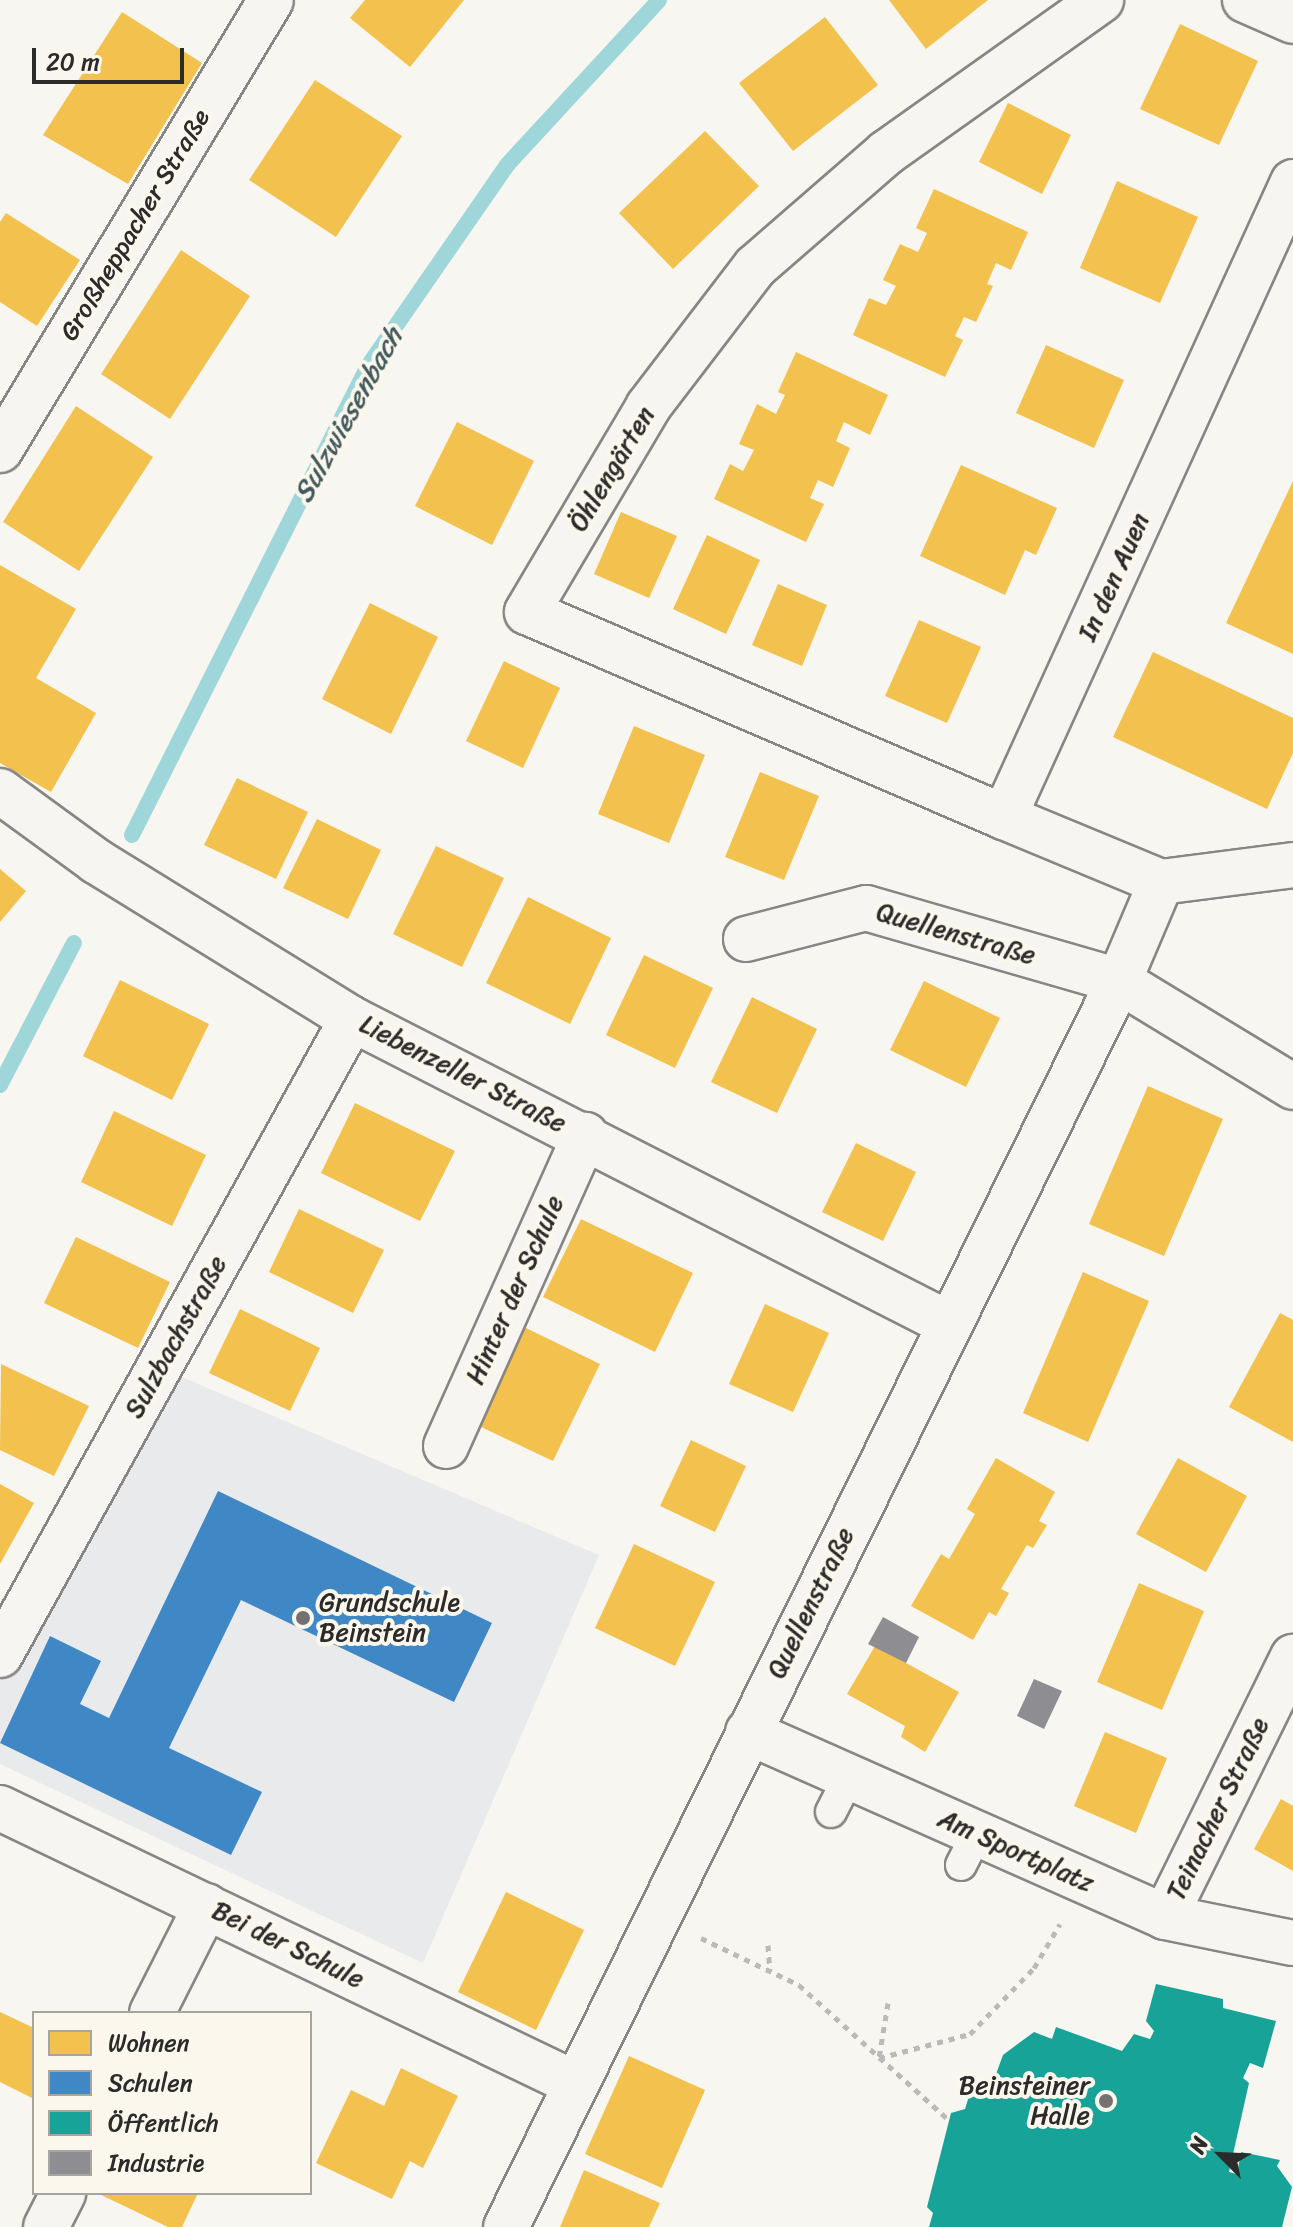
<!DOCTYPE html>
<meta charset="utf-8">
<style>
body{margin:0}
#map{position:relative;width:1293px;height:2227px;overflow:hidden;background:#f8f6f0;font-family:Sriracha,sans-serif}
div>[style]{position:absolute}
.built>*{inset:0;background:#e8eaeb}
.homes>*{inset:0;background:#f2c14e}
.schools>*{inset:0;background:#3f88c5}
.public>*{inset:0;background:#17a398}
.industry>*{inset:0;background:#8d8d92}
.stream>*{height:16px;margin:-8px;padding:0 8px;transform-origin:8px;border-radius:8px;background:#9ed6da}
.path>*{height:5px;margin-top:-2.5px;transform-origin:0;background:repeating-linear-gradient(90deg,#bcbab8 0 6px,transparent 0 12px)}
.roads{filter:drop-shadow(2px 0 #878684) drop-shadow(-2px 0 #878684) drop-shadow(0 2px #878684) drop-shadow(0 -2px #878684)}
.lane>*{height:30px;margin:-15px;padding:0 15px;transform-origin:15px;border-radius:15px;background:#f6f5f1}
.street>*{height:44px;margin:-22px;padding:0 22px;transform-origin:22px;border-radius:22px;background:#f6f5f1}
.dots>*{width:22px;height:22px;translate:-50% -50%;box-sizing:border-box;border:4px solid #fbf7ec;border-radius:50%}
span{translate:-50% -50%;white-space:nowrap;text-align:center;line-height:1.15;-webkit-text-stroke:8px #fbf7ec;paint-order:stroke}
.street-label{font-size:26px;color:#2b2b2b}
.poi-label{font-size:26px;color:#2b2b2b}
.left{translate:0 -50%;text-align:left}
.right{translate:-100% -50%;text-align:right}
.water-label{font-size:28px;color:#425a5d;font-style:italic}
.legend{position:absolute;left:32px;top:2011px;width:280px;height:184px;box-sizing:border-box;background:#fbf7ec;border:2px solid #a8a59f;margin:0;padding:10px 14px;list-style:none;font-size:24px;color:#2b2b2b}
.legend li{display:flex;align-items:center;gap:16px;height:40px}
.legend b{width:40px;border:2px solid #a8a59f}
.north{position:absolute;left:1181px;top:2115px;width:80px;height:80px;-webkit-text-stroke:6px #fbf7ec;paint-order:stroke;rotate:294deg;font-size:22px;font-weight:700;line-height:32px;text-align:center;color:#2b2b2b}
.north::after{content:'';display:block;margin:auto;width:28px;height:36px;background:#2b2b2b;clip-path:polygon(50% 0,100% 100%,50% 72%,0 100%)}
.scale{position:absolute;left:32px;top:48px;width:152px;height:36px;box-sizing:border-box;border:4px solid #2b2b2b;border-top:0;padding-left:10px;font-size:24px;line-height:28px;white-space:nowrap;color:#2b2b2b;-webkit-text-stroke:6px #fbf7ec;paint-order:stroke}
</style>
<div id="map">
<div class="built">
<div style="clip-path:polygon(170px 1372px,599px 1555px,423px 1963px,0 1764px,0 1681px)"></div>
</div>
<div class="homes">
<div style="clip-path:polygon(365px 0,464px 0,410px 67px,350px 18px)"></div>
<div style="clip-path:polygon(889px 0,988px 0,926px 49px)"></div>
<div style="clip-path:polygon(122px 12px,202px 63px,128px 184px,43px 135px)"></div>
<div style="clip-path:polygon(825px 17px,878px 85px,793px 151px,739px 83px)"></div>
<div style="clip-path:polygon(1180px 24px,1258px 61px,1219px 145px,1140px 109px)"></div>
<div style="clip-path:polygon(315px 80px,402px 136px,336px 237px,249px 180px)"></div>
<div style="clip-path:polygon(1008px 103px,1071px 135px,1042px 194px,979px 162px)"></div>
<div style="clip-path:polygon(705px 131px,759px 186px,673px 269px,619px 213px)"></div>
<div style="clip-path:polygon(1117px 181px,1198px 217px,1160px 303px,1080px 268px)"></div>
<div style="clip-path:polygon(934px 189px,1028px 232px,1011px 270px,996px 263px,987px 284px,993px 286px,976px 322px,964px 317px,955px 336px,963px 340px,945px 377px,853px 335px,869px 298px,886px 305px,896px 286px,883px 280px,900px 244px,918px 252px,927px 233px,916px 228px)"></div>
<div style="clip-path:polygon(6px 213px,80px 260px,37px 326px,0 302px,0 222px)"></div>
<div style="clip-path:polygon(181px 250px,250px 296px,170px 419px,101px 374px)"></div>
<div style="clip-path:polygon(1046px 345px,1124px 380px,1094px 448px,1016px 413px)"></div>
<div style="clip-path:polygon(796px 352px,888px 395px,870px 435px,844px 422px,836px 441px,850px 448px,833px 487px,818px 480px,810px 498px,824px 504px,806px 542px,714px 499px,730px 464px,743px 471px,754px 450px,739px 444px,757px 404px,776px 414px,785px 395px,778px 392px)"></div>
<div style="clip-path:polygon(76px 406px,153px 457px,79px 571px,3px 522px)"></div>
<div style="clip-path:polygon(457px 422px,534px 461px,492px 545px,415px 506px)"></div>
<div style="clip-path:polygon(961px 465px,1057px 508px,1036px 555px,1025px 550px,1005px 595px,920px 556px)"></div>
<div style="clip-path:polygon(1293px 481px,1293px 654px,1226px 623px)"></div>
<div style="clip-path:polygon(621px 512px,677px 536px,649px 598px,594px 574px)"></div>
<div style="clip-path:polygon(707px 535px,760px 560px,726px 634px,673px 609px)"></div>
<div style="clip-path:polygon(0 565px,76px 609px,36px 678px,96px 713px,51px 792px,0 763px)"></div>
<div style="clip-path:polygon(778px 584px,827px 605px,802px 666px,752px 645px)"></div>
<div style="clip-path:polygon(370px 603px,438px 637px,391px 734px,322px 699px)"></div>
<div style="clip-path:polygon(919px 620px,981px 647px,947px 723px,885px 696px)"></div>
<div style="clip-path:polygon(1153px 652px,1293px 718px,1293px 753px,1267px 809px,1113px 737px)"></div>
<div style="clip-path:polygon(504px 661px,560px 688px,523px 768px,466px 741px)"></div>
<div style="clip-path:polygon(634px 726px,705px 755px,669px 843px,598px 814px)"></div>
<div style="clip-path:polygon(760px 772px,819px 796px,784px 880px,725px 857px)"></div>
<div style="clip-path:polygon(237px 778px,308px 812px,276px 879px,204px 845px)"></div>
<div style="clip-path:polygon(317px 819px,381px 850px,348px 919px,283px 888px)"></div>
<div style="clip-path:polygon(436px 846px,504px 878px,462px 967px,393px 934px)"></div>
<div style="clip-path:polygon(0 869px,26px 891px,0 922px)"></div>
<div style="clip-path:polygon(528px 897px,611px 938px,570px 1024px,486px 983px)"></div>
<div style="clip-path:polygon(644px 955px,713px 988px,675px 1068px,606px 1035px)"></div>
<div style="clip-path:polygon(120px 980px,209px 1024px,172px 1100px,83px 1056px)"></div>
<div style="clip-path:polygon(924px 981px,1000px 1018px,966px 1087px,890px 1050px)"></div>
<div style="clip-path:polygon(752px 997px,817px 1029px,777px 1113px,711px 1082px)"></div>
<div style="clip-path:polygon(1148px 1086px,1223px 1119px,1164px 1256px,1089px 1224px)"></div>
<div style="clip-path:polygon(355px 1103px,455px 1151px,420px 1221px,321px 1173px)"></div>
<div style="clip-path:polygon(114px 1111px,206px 1155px,172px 1226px,81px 1182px)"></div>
<div style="clip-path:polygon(856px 1143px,916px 1172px,883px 1241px,822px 1212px)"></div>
<div style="clip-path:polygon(299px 1209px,384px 1250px,353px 1313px,269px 1272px)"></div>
<div style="clip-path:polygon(581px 1219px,693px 1273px,655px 1352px,543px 1297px)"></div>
<div style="clip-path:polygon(76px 1237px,170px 1282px,138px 1348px,44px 1303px)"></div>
<div style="clip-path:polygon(1083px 1272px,1149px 1301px,1088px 1442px,1023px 1413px)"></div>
<div style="clip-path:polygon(765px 1304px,829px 1333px,793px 1412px,729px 1384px)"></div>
<div style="clip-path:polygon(240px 1309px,320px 1348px,290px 1411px,209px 1373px)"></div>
<div style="clip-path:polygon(1280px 1313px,1293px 1320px,1293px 1442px,1229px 1407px)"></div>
<div style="clip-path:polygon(524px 1327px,600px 1364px,553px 1461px,477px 1425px)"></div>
<div style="clip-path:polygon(1px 1364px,89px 1406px,54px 1476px,0 1450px)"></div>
<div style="clip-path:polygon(691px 1440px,746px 1466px,715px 1532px,660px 1506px)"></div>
<div style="clip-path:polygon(996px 1458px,1055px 1492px,1039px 1521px,1047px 1525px,1033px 1548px,1027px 1545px,1001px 1589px,1009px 1593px,996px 1616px,989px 1612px,973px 1640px,911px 1606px,941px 1554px,949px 1559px,975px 1514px,967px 1509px)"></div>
<div style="clip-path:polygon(1178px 1458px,1247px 1496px,1206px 1572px,1136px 1534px)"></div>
<div style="clip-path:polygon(0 1484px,34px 1503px,0 1564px)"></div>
<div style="clip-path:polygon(634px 1544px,715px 1582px,675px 1666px,595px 1628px)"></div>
<div style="clip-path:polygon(1139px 1583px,1204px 1611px,1162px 1710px,1097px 1682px)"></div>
<div style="clip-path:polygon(875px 1646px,959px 1692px,925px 1752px,901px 1737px,905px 1726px,847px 1694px)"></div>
<div style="clip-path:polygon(1105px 1732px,1167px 1758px,1136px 1833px,1074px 1806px)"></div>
<div style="clip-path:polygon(1281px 1799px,1293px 1806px,1293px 1871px,1254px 1849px)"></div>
<div style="clip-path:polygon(506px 1892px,584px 1930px,536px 2030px,458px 1992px)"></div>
<div style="clip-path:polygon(0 2012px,34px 2028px,34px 2099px,0 2082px)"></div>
<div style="clip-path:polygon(629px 2056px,705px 2090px,662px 2188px,585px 2154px)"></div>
<div style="clip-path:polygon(401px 2068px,458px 2096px,423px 2168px,410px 2161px,392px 2199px,316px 2163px,351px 2090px,384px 2106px)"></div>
<div style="clip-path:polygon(584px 2170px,660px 2203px,649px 2227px,560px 2227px)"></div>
<div style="clip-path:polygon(97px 2193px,198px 2193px,182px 2227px,168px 2227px)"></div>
</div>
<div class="schools">
<div style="clip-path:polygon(218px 1491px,492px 1623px,454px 1702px,241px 1600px,169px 1748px,262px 1792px,231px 1855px,0 1743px,50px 1636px,101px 1661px,80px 1704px,109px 1718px)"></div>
</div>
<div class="public">
<div style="clip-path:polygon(1156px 1984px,1223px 1999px,1223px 2008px,1276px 2021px,1263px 2068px,1250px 2063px,1243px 2078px,1249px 2083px,1229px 2172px,1237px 2174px,1241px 2152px,1280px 2160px,1277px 2166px,1292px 2187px,1282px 2227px,929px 2227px,933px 2213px,927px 2207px,951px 2113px,965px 2109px,970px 2093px,996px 2074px,1003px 2055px,1034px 2032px,1052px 2039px,1056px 2027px,1122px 2051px,1134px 2034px,1150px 2039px,1154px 2031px,1146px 2021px)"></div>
</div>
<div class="industry">
<div style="clip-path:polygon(883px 1617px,919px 1637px,906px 1663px,868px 1644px)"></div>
<div style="clip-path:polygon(1034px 1679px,1062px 1691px,1044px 1729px,1017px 1716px)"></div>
</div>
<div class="stream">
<div style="left:132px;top:835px;width:525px;rotate:-63.29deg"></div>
<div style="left:368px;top:366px;width:244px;rotate:-55.3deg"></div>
<div style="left:507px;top:165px;width:224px;rotate:-47.3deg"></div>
<div style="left:0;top:1085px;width:160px;rotate:-62.5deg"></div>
</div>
<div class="path">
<div style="left:701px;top:1938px;width:109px;rotate:25.6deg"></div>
<div style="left:799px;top:1985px;width:203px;rotate:42deg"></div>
<div style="left:768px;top:1945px;width:26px;rotate:86deg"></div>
<div style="left:888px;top:2003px;width:56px;rotate:99.3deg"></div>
<div style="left:879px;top:2058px;width:94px;rotate:-14.8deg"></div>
<div style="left:970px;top:2034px;width:92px;rotate:-45.9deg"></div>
<div style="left:1034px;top:1968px;width:51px;rotate:-59.4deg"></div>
</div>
<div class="roads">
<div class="lane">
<div style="left:831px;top:1812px;width:39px;rotate:-63deg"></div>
<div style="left:961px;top:1865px;width:35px;rotate:-63deg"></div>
</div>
<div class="street">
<div style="left:1245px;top:0;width:52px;rotate:23.6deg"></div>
<div style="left:1293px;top:182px;width:698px;rotate:114.47deg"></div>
<div style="left:1004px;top:817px;width:170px;rotate:22.5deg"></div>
<div style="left:1161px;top:882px;width:133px;rotate:-7.3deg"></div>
<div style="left:0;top:450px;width:525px;rotate:-58.94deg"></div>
<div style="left:0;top:791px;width:119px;rotate:36.1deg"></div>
<div style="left:96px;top:861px;width:301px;rotate:31.7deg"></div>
<div style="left:352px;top:1019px;width:668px;rotate:27.06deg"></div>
<div style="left:1004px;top:817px;width:519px;rotate:-156.74deg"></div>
<div style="left:527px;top:612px;width:238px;rotate:-59.4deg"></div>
<div style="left:648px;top:407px;width:176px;rotate:-52.6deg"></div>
<div style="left:755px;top:267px;width:174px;rotate:-41deg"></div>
<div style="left:886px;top:153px;width:264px;rotate:-35.4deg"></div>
<div style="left:746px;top:939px;width:124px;rotate:-14.5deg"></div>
<div style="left:866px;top:908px;width:263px;rotate:16.1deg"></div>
<div style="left:1119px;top:981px;width:204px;rotate:31.3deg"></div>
<div style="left:446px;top:1446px;width:341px;rotate:-65.9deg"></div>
<div style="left:0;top:1655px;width:727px;rotate:-61.04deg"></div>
<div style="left:748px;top:1732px;width:456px;rotate:23.9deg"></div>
<div style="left:1165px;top:1917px;width:131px;rotate:11.5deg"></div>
<div style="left:0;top:1808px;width:639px;rotate:25.6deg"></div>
<div style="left:1165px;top:1917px;width:290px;rotate:-63.8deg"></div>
<div style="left:152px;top:2013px;width:120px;rotate:-63.2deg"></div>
<div style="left:46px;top:2227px;width:38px;rotate:-63deg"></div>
<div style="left:506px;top:2227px;width:1389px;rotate:-63.8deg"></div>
<div style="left:1119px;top:981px;width:108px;rotate:-67deg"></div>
</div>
</div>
<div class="dots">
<div style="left:303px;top:1618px;background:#737270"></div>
<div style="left:1106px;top:2101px;background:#737270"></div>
</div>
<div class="street-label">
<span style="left:135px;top:225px;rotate:-59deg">Großheppacher Straße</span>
<span style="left:612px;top:469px;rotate:-59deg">Öhlengärten</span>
<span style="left:1114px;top:577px;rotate:-66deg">In den Auen</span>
<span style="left:956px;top:934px;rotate:16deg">Quellenstraße</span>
<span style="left:463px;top:1074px;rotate:27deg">Liebenzeller Straße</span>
<span style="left:515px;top:1290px;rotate:-66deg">Hinter der Schule</span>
<span style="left:176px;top:1337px;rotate:-61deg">Sulzbachstraße</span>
<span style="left:811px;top:1603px;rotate:-64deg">Quellenstraße</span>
<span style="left:1218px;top:1809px;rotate:-64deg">Teinacher Straße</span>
<span style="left:1016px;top:1851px;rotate:24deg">Am Sportplatz</span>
<span style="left:288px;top:1945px;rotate:26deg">Bei der Schule</span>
</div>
<div class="poi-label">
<span class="left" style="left:319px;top:1618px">Grundschule<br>Beinstein</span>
<span class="right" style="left:1090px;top:2101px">Beinsteiner<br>Halle</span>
</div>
<div class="water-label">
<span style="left:348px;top:415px;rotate:-61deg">Sulzwiesenbach</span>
</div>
<ul class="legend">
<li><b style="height:22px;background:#f2c14e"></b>Wohnen</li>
<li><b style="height:22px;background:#3f88c5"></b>Schulen</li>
<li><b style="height:22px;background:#17a398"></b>Öffentlich</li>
<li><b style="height:22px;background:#8d8d92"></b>Industrie</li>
</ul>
<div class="north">N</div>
<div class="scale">20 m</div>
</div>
